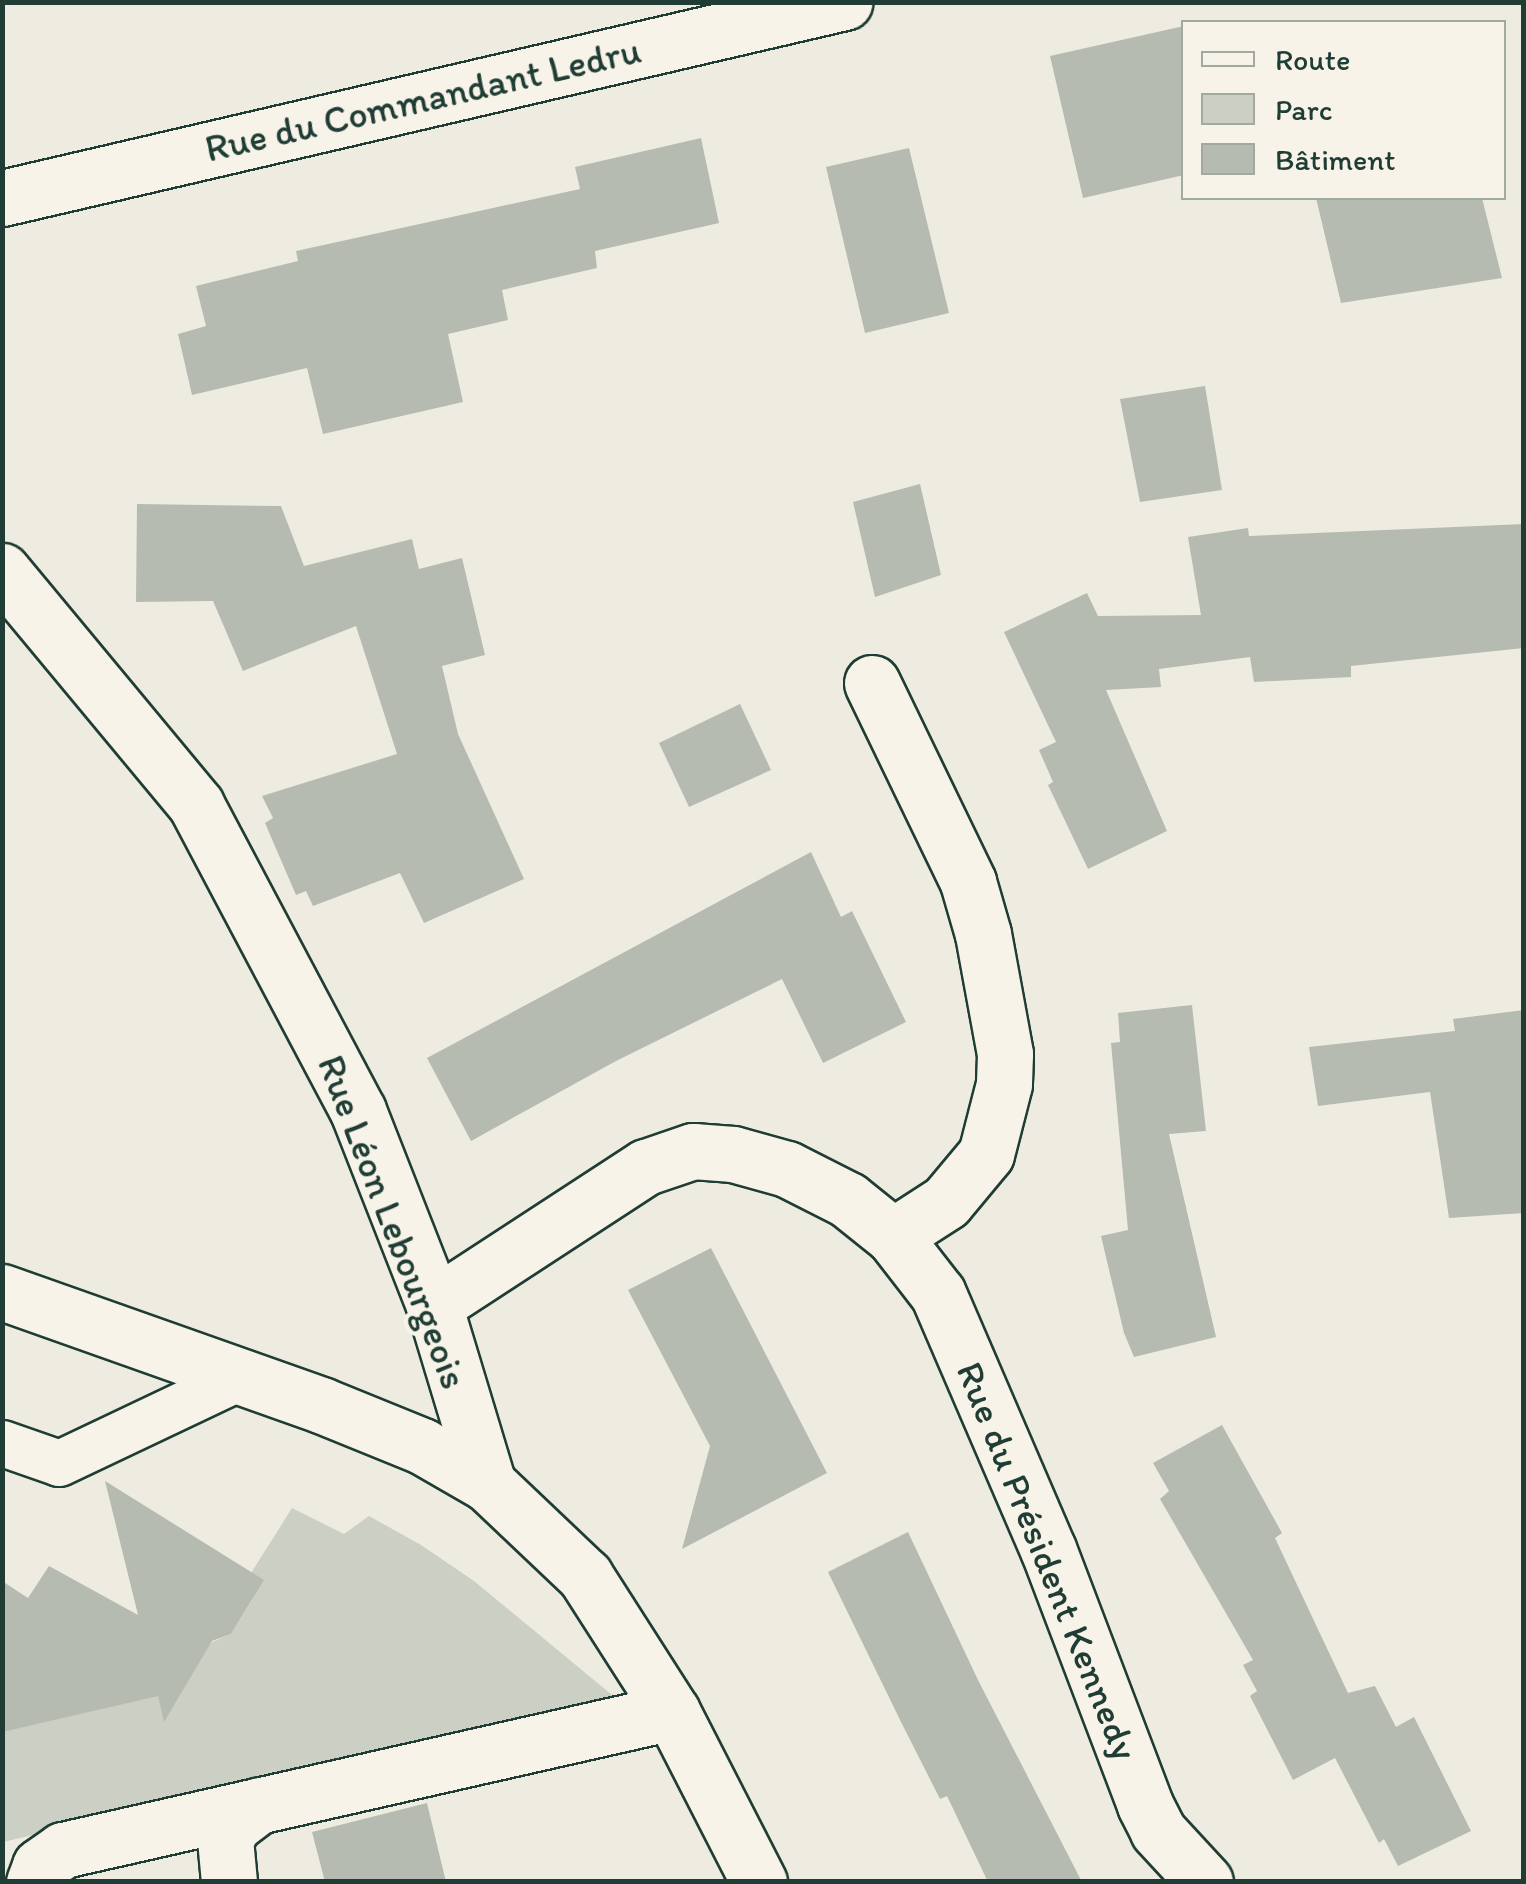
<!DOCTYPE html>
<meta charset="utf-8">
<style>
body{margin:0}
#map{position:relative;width:1526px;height:1884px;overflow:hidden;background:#eeece1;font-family:Itim,sans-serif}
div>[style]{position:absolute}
.green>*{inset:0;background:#cccfc4}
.building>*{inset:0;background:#b5bbb0}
.roads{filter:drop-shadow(2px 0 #1f3d34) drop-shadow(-2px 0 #1f3d34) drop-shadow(0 2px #1f3d34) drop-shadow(0 -2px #1f3d34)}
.service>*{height:45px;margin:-22.5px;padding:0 22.5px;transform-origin:22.5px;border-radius:22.5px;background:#f7f3e8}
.minor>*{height:55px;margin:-27.5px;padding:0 27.5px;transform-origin:27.5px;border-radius:27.5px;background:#f7f3e8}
span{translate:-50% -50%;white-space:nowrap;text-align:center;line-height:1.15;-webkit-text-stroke:9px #f7f3e8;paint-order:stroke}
.street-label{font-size:38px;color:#1f3d34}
.frame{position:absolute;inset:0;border:5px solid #1f3d34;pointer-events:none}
.legend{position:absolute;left:1181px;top:20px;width:325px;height:180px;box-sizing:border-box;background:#f7f3e8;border:2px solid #a1aaa0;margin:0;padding:12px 18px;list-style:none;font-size:30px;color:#1f3d34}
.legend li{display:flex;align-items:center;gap:20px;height:50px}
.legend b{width:50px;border:2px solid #a1aaa0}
</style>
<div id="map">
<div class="green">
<div style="clip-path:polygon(292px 1508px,344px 1534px,369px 1516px,421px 1545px,474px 1581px,617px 1699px,3px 1842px,2px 1732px,231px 1634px,252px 1600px,251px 1573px)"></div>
</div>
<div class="building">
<div style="clip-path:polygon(1184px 26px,1184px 175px,1083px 198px,1050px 56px)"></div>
<div style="clip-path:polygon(701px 138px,719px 223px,595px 251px,597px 268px,502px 290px,508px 320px,448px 334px,463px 402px,323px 434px,307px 368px,192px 395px,178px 334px,206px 326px,196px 286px,298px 261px,296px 251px,580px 189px,575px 167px)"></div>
<div style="clip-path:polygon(909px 148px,949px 313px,865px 333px,826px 167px)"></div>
<div style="clip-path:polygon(1316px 198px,1482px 198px,1502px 278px,1341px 303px)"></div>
<div style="clip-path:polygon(1205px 386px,1222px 490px,1140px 502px,1120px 399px)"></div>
<div style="clip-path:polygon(920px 484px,941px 575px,875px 597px,853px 502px)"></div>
<div style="clip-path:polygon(137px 504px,281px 506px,304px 566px,412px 539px,419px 569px,462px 558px,485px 655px,442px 666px,458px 734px,524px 879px,424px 923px,400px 873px,313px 906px,306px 891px,296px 895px,265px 823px,273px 818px,262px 796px,397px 754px,356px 626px,243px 671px,213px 601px,136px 602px)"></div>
<div style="clip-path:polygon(1524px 524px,1524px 648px,1351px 666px,1351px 677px,1254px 682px,1250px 657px,1159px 669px,1161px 687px,1106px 690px,1167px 831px,1088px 869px,1048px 785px,1053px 782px,1039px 750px,1056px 742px,1004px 632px,1087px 593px,1098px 616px,1201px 615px,1188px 537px,1248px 528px,1249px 536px)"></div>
<div style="clip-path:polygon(740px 704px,771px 770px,689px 807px,659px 743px)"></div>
<div style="clip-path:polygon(811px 852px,841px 917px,852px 911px,906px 1022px,823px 1063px,782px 979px,616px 1061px,471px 1141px,427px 1058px)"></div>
<div style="clip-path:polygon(1192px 1005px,1206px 1131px,1169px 1134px,1216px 1337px,1134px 1357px,1124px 1333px,1101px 1236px,1128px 1230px,1111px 1043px,1120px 1042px,1118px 1013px)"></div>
<div style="clip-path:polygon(1524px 1010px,1524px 1213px,1449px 1218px,1430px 1092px,1318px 1106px,1309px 1047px,1455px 1031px,1453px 1019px)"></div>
<div style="clip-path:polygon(711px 1248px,827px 1473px,682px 1549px,710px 1446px,628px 1290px)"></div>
<div style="clip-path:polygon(1222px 1425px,1282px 1533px,1275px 1538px,1348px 1693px,1375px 1686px,1396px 1727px,1414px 1717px,1471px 1831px,1398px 1866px,1384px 1839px,1379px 1843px,1335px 1758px,1293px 1780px,1250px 1696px,1257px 1691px,1243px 1665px,1253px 1660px,1160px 1499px,1169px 1491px,1153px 1463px)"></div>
<div style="clip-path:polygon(105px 1481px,264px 1580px,231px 1634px,212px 1641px,164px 1722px,158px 1696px,2px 1732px,2px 1581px,28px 1598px,49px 1566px,138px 1615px)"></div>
<div style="clip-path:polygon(908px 1532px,978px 1680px,1082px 1882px,988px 1882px,947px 1796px,940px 1799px,901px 1722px,828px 1572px)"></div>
<div style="clip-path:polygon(427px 1803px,446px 1882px,325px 1882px,312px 1832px)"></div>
</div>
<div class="roads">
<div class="service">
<div style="left:2px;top:1443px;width:60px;rotate:19.3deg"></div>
<div style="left:59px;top:1463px;width:200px;rotate:-25.4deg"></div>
</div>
<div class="minor">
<div style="left:2px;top:198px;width:865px;rotate:-13.1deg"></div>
<div style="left:2px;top:571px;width:304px;rotate:50.3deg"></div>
<div style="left:196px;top:805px;width:346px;rotate:62.1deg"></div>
<div style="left:358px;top:1111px;width:208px;rotate:68.6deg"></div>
<div style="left:434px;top:1305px;width:187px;rotate:73.2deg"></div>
<div style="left:488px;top:1484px;width:134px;rotate:43.5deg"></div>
<div style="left:585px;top:1576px;width:161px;rotate:57.4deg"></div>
<div style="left:672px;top:1712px;width:191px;rotate:62.9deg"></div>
<div style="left:872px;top:683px;width:221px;rotate:64.2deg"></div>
<div style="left:968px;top:882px;width:54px;rotate:73.9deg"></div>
<div style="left:983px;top:934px;width:122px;rotate:79.6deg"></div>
<div style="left:1005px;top:1054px;width:30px;rotate:92deg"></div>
<div style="left:1004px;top:1084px;width:72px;rotate:104.4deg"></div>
<div style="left:986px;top:1154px;width:62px;rotate:129.8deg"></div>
<div style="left:946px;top:1202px;width:63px;rotate:147.3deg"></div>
<div style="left:2px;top:1292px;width:338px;rotate:19.5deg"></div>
<div style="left:321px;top:1405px;width:109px;rotate:22.1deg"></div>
<div style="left:422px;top:1446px;width:76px;rotate:29.9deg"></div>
<div style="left:434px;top:1305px;width:253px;rotate:-33.1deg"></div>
<div style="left:646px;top:1167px;width:50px;rotate:-18.8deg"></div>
<div style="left:693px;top:1151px;width:40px;rotate:4.3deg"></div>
<div style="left:733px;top:1154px;width:56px;rotate:15.5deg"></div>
<div style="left:787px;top:1169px;width:68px;rotate:26.9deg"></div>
<div style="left:848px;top:1200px;width:58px;rotate:38.7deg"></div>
<div style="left:893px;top:1236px;width:73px;rotate:52.2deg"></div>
<div style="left:938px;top:1294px;width:278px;rotate:66.7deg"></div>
<div style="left:1048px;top:1549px;width:274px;rotate:69.2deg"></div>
<div style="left:1145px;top:1805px;width:29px;rotate:63deg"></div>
<div style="left:1158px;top:1831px;width:69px;rotate:47.3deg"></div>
<div style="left:34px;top:1882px;width:17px;rotate:-69deg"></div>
<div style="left:40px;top:1866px;width:28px;rotate:-35deg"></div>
<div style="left:63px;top:1850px;width:624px;rotate:-12.77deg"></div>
<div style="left:229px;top:1882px;width:43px;rotate:-95.3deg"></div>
<div style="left:225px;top:1839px;width:17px;rotate:-59deg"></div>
<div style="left:234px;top:1824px;width:31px;rotate:-37deg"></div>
</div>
</div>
<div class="street-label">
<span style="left:423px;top:100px;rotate:-13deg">Rue du Commandant Ledru</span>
<span style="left:392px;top:1222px;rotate:69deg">Rue Léon Lebourgeois</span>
<span style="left:1047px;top:1561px;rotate:68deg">Rue du Président Kennedy</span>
</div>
<div class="frame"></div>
<ul class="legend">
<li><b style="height:12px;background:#f7f3e8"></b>Route</li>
<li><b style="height:28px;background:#cccfc4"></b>Parc</li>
<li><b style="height:28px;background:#b5bbb0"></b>Bâtiment</li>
</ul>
</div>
